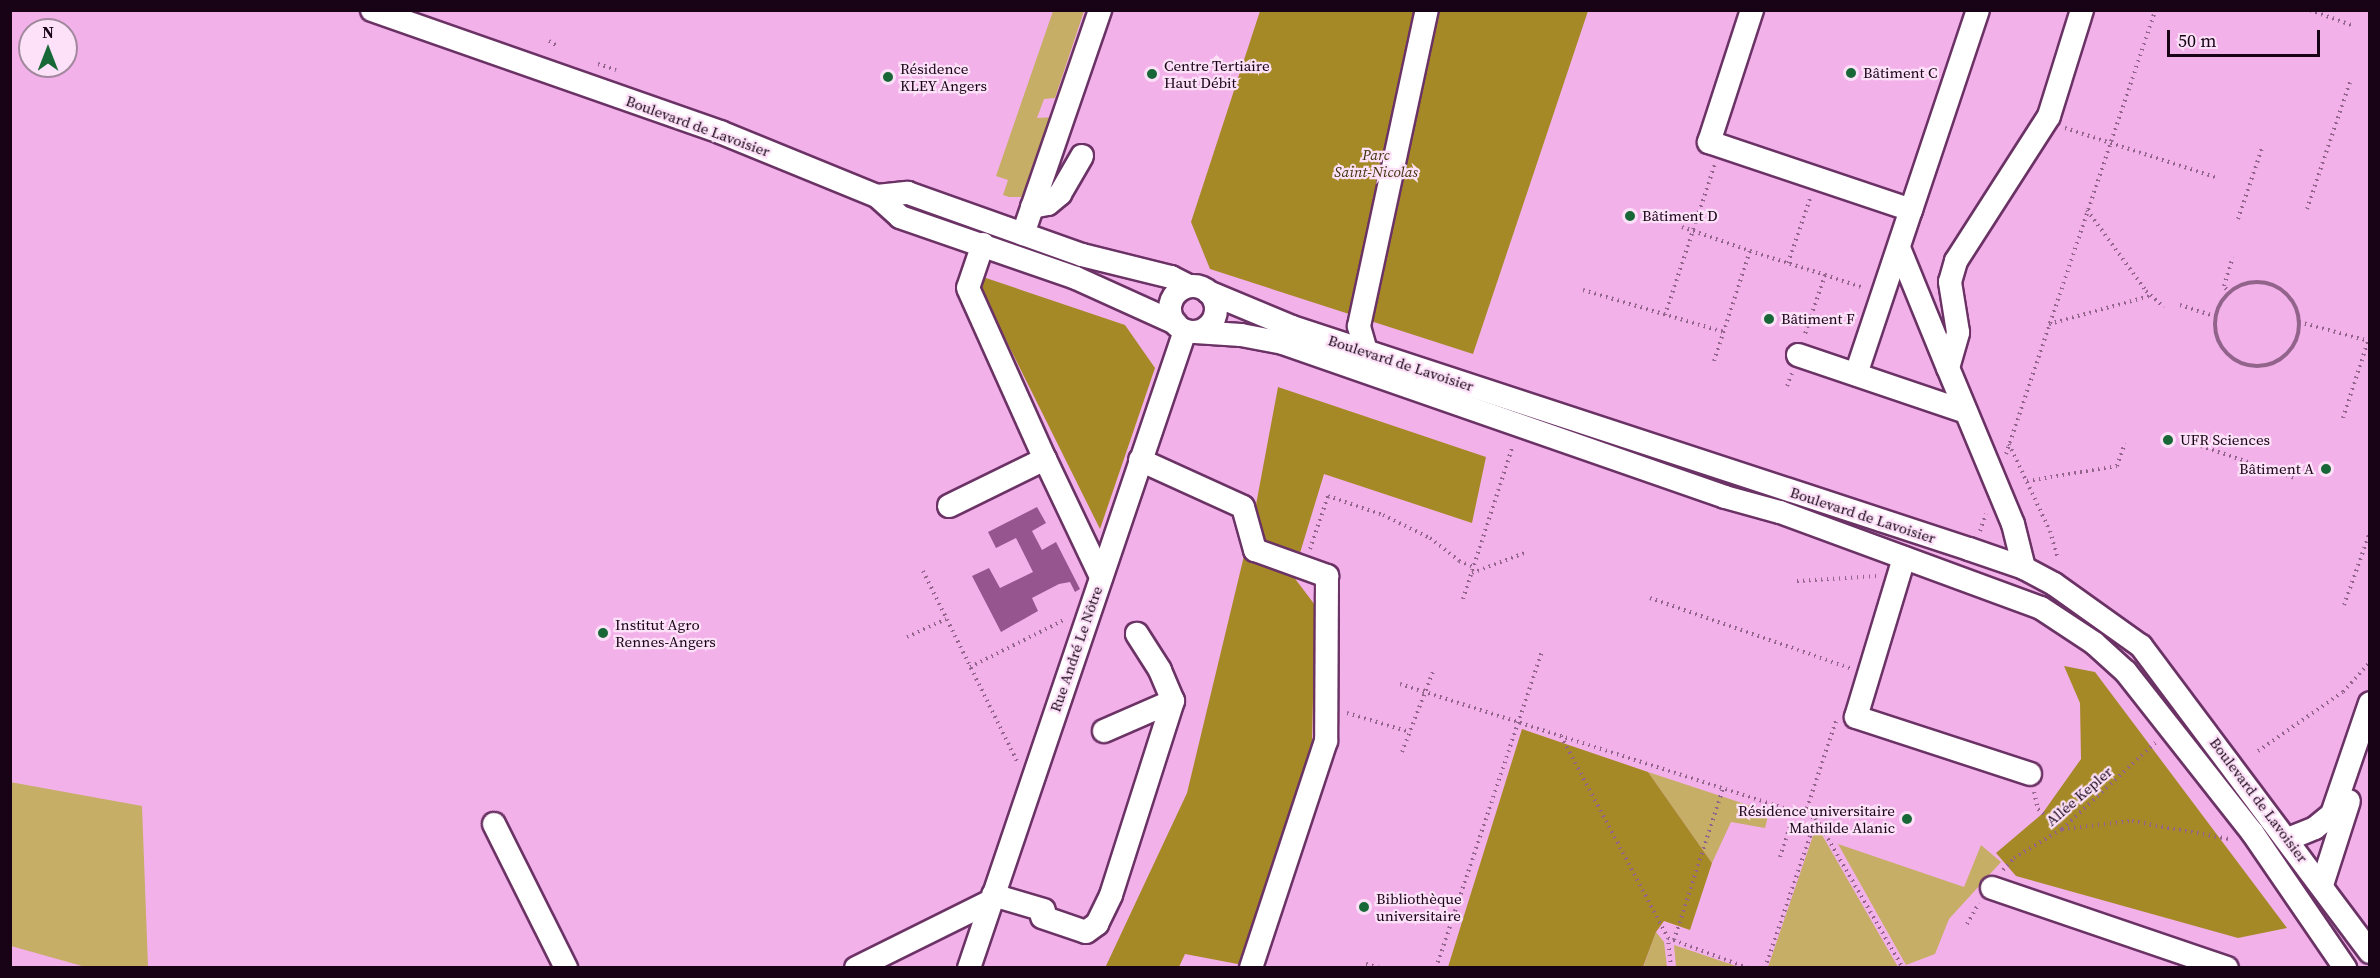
<!DOCTYPE html>
<meta charset="utf-8">
<style>
body{margin:0}
#map{position:relative;width:2380px;height:978px;overflow:hidden;background:#f3b1ea;font-family:"Source Serif 4",serif}
div>[style]{position:absolute}
.green>*{inset:0;background:#c6ae66}
.forest>*{inset:0;background:#a68927}
.water>*{inset:0;background:#97558f}
.path>*{height:4px;margin-top:-2px;transform-origin:0;background:repeating-linear-gradient(90deg,#92648c 0 1.5px,transparent 0 6px)}
.path>.ring{margin:-2px;padding:0;box-sizing:content-box;background:none;border:4px solid #92648c;border-radius:50%}
.roads{filter:drop-shadow(2px 0 #6b3365) drop-shadow(-2px 0 #6b3365) drop-shadow(0 2px #6b3365) drop-shadow(0 -2px #6b3365)}
.minor>*{height:22px;margin:-11px;padding:0 11px;transform-origin:11px;border-radius:11px;background:#fff}
.minor>.ring{margin:-11px;padding:0;box-sizing:content-box;background:none;border:22px solid #fff;border-radius:50%}
.dots>*{width:16px;height:16px;translate:-50% -50%;box-sizing:border-box;border:3px solid #fde1f8;border-radius:50%}
span{translate:-50% -50%;white-space:nowrap;text-align:center;line-height:1.15;-webkit-text-stroke:4.5px #fde1f8;paint-order:stroke}
.poi-label{font-size:15px;color:#170315}
.left{translate:0 -50%;text-align:left}
.right{translate:-100% -50%;text-align:right}
.street-label{font-size:15px;color:#170315}
.park-label{font-size:15px;color:#41340c;font-style:italic}
.frame{position:absolute;inset:0;border:12px solid #170315;pointer-events:none}
.north{position:absolute;left:18px;top:18px;width:60px;height:60px;box-sizing:border-box;background:#fde1f8;border:2px solid #a1889d;border-radius:50%;rotate:0deg;font-size:16px;font-weight:700;line-height:24px;text-align:center;color:#170315}
.north::after{content:'';display:block;margin:auto;width:21px;height:27px;background:#186737;clip-path:polygon(50% 0,100% 100%,50% 72%,0 100%)}
.scale{position:absolute;left:2167px;top:30px;width:153px;height:27px;box-sizing:border-box;border:3px solid #170315;border-top:0;padding-left:8px;font-size:18px;line-height:21px;white-space:nowrap;color:#170315;-webkit-text-stroke:4px #fde1f8;paint-order:stroke}
</style>
<div id="map">
<div class="green">
<div style="clip-path:polygon(1053px 11px,1084px 11px,1055px 98px,1044px 99px,1037px 118px,1055px 117px,1029px 197px,1009px 197px,1003px 195px,1008px 180px,996px 176px)"></div>
<div style="clip-path:polygon(1648px 772px,1769px 812px,1765px 828px,1731px 822px,1712px 863px)"></div>
<div style="clip-path:polygon(10px 782px,142px 806px,148px 967px,82px 966px,11px 946px)"></div>
<div style="clip-path:polygon(1816px 827px,1818px 828px,1898px 967px,1768px 967px)"></div>
<div style="clip-path:polygon(1838px 844px,1964px 887px,1981px 845px,2001px 862px,1949px 919px,1935px 954px,1906px 965px)"></div>
<div style="clip-path:polygon(1656px 932px,1664px 942px,1667px 967px,1643px 968px)"></div>
<div style="clip-path:polygon(1674px 945px,1739px 967px,1676px 967px)"></div>
</div>
<div class="forest">
<div style="clip-path:polygon(1260px 11px,1588px 11px,1473px 354px,1210px 269px,1191px 222px)"></div>
<div style="clip-path:polygon(983px 277px,1125px 325px,1155px 368px,1100px 529px,979px 286px)"></div>
<div style="clip-path:polygon(1278px 387px,1486px 457px,1472px 523px,1324px 474px,1293px 576px,1315px 605px,1312px 745px,1243px 965px,1185px 954px,1179px 967px,1105px 968px,1187px 793px,1255px 510px)"></div>
<div style="clip-path:polygon(2064px 666px,2095px 672px,2287px 928px,2238px 938px,2016px 876px,1996px 853px,2042px 814px,2081px 759px,2080px 703px)"></div>
<div style="clip-path:polygon(1522px 729px,1648px 772px,1712px 863px,1690px 930px,1664px 921px,1656px 932px,1643px 967px,1448px 967px)"></div>
</div>
<div class="water">
<div style="clip-path:polygon(1037px 507px,1046px 523px,1032px 531px,1042px 550px,1056px 542px,1080px 589px,1075px 592px,1070px 582px,1059px 584px,1032px 598px,1038px 611px,1001px 632px,972px 576px,989px 568px,1000px 588px,1033px 572px,1016px 538px,996px 548px,988px 532px)"></div>
</div>
<div class="path">
<div style="left:2310px;top:10px;width:47px;rotate:20deg"></div>
<div style="left:549px;top:41px;width:8px;rotate:30deg"></div>
<div style="left:598px;top:64px;width:19px;rotate:18deg"></div>
<div style="left:2065px;top:128px;width:158px;rotate:18.1deg"></div>
<div style="left:2307px;top:209px;width:134px;rotate:-71.3deg"></div>
<div style="left:2087px;top:210px;width:100px;rotate:53.9deg"></div>
<div style="left:2146px;top:291px;width:24px;rotate:42deg"></div>
<div style="left:2238px;top:219px;width:75px;rotate:-71.3deg"></div>
<div style="left:1682px;top:227px;width:72px;rotate:19.4deg"></div>
<div style="left:1788px;top:263px;width:71px;rotate:-71.1deg"></div>
<div style="left:1825px;top:275px;width:41px;rotate:18.4deg"></div>
<div class="ring" style="left:2215px;top:282px;width:80px;height:80px"></div>
<div style="left:1583px;top:290px;width:147px;rotate:16.6deg"></div>
<div style="left:2230px;top:294px;width:10px;rotate:-127deg"></div>
<div style="left:2224px;top:286px;width:30px;rotate:-73deg"></div>
<div style="left:2180px;top:305px;width:38px;rotate:18deg"></div>
<div style="left:1665px;top:315px;width:159px;rotate:-71.7deg"></div>
<div style="left:2299px;top:322px;width:73px;rotate:15.2deg"></div>
<div style="left:2049px;top:324px;width:105px;rotate:-15.5deg"></div>
<div style="left:1714px;top:361px;width:116px;rotate:-71.9deg"></div>
<div style="left:1750px;top:251px;width:79px;rotate:17.7deg"></div>
<div style="left:1825px;top:275px;width:65px;rotate:108.7deg"></div>
<div style="left:1787px;top:386px;width:14px;rotate:-69deg"></div>
<div style="left:2343px;top:418px;width:81px;rotate:-72deg"></div>
<div style="left:2009px;top:444px;width:96px;rotate:64.8deg"></div>
<div style="left:2050px;top:531px;width:29px;rotate:74deg"></div>
<div style="left:2201px;top:446px;width:99px;rotate:18.8deg"></div>
<div style="left:2006px;top:454px;width:468px;rotate:-71.4deg"></div>
<div style="left:2027px;top:481px;width:91px;rotate:-9.5deg"></div>
<div style="left:2117px;top:466px;width:24px;rotate:-71deg"></div>
<div style="left:1980px;top:531px;width:18px;rotate:-71deg"></div>
<div style="left:1310px;top:549px;width:56px;rotate:-71.2deg"></div>
<div style="left:1328px;top:496px;width:58px;rotate:19.1deg"></div>
<div style="left:1383px;top:515px;width:52px;rotate:26.1deg"></div>
<div style="left:1430px;top:538px;width:37px;rotate:38deg"></div>
<div style="left:1459px;top:561px;width:16px;rotate:22deg"></div>
<div style="left:923px;top:571px;width:212px;rotate:63.7deg"></div>
<div style="left:1472px;top:573px;width:59px;rotate:-20.9deg"></div>
<div style="left:1797px;top:581px;width:80px;rotate:-3.6deg"></div>
<div style="left:1650px;top:598px;width:212px;rotate:19.3deg"></div>
<div style="left:1463px;top:599px;width:159px;rotate:-72deg"></div>
<div style="left:2344px;top:605px;width:77px;rotate:-70.4deg"></div>
<div style="left:907px;top:637px;width:43px;rotate:-24.8deg"></div>
<div style="left:970px;top:667px;width:105px;rotate:-26.6deg"></div>
<div style="left:1400px;top:684px;width:437px;rotate:17.9deg"></div>
<div style="left:1816px;top:818px;width:173px;rotate:59.9deg"></div>
<div style="left:1347px;top:713px;width:66px;rotate:16.8deg"></div>
<div style="left:1561px;top:736px;width:229px;rotate:62.1deg"></div>
<div style="left:2258px;top:751px;width:103px;rotate:-34.8deg"></div>
<div style="left:2343px;top:692px;width:40px;rotate:-48deg"></div>
<div style="left:1402px;top:752px;width:89px;rotate:-68.9deg"></div>
<div style="left:2034px;top:792px;width:17px;rotate:77deg"></div>
<div style="left:2038px;top:809px;width:31px;rotate:40deg"></div>
<div style="left:2062px;top:829px;width:70px;rotate:-6.5deg"></div>
<div style="left:2132px;top:821px;width:99px;rotate:10.5deg"></div>
<div style="left:1805px;top:814px;width:98px;rotate:-71.6deg"></div>
<div style="left:1780px;top:857px;width:48px;rotate:-71.9deg"></div>
<div style="left:2003px;top:870px;width:16px;rotate:-47deg"></div>
<div style="left:2014px;top:858px;width:56px;rotate:-31.1deg"></div>
<div style="left:2062px;top:829px;width:127px;rotate:-42.8deg"></div>
<div style="left:1967px;top:924px;width:24px;rotate:-60deg"></div>
<div style="left:1674px;top:940px;width:160px;rotate:-72.1deg"></div>
<div style="left:1366px;top:964px;width:15px;rotate:16deg"></div>
<div style="left:1436px;top:968px;width:334px;rotate:-71.5deg"></div>
<div style="left:1671px;top:968px;width:30px;rotate:-96deg"></div>
<div style="left:1668px;top:938px;width:85px;rotate:20.6deg"></div>
<div style="left:1765px;top:968px;width:157px;rotate:-71.1deg"></div>
</div>
<div class="roads">
<div class="minor">
<div style="left:372px;top:10px;width:369px;rotate:19.3deg"></div>
<div style="left:720px;top:132px;width:170px;rotate:22.2deg"></div>
<div style="left:877px;top:196px;width:31px;rotate:42deg"></div>
<div style="left:900px;top:217px;width:186px;rotate:19.1deg"></div>
<div style="left:1076px;top:278px;width:109px;rotate:24.4deg"></div>
<div style="left:1752px;top:10px;width:139px;rotate:108deg"></div>
<div style="left:1709px;top:142px;width:213px;rotate:18.6deg"></div>
<div style="left:1911px;top:210px;width:211px;rotate:-71.5deg"></div>
<div style="left:877px;top:196px;width:31px;rotate:-6deg"></div>
<div style="left:908px;top:193px;width:185px;rotate:19.6deg"></div>
<div style="left:1082px;top:255px;width:92px;rotate:13.9deg"></div>
<div style="left:1171px;top:277px;width:20px;rotate:27deg"></div>
<div style="left:1032px;top:207px;width:16px;rotate:-11deg"></div>
<div style="left:1048px;top:204px;width:16px;rotate:-40deg"></div>
<div style="left:1060px;top:194px;width:44px;rotate:-59.9deg"></div>
<div style="left:1023px;top:234px;width:237px;rotate:-71deg"></div>
<div style="left:983px;top:244px;width:46px;rotate:108.8deg"></div>
<div style="left:968px;top:288px;width:188px;rotate:65.8deg"></div>
<div style="left:1899px;top:248px;width:130px;rotate:67.8deg"></div>
<div class="ring" style="left:1170px;top:286px;width:24px;height:24px"></div>
<div style="left:1208px;top:292px;width:91px;rotate:22.6deg"></div>
<div style="left:1292px;top:327px;width:712px;rotate:18.16deg"></div>
<div style="left:1969px;top:549px;width:58px;rotate:19.1deg"></div>
<div style="left:2024px;top:568px;width:34px;rotate:28deg"></div>
<div style="left:2054px;top:584px;width:107px;rotate:35.5deg"></div>
<div style="left:2141px;top:646px;width:382px;rotate:53.2deg"></div>
<div style="left:1195px;top:332px;width:46px;rotate:3.7deg"></div>
<div style="left:1241px;top:335px;width:43px;rotate:10.8deg"></div>
<div style="left:1283px;top:343px;width:468px;rotate:19.2deg"></div>
<div style="left:1725px;top:497px;width:57px;rotate:15.3deg"></div>
<div style="left:1780px;top:512px;width:278px;rotate:20.2deg"></div>
<div style="left:2041px;top:608px;width:64px;rotate:33.4deg"></div>
<div style="left:2094px;top:643px;width:43px;rotate:42.2deg"></div>
<div style="left:2126px;top:672px;width:204px;rotate:51.8deg"></div>
<div style="left:2252px;top:832px;width:165px;rotate:55.6deg"></div>
<div style="left:1366px;top:351px;width:26px;rotate:-106deg"></div>
<div style="left:1359px;top:326px;width:323px;rotate:-77.9deg"></div>
<div style="left:1798px;top:355px;width:177px;rotate:18.7deg"></div>
<div style="left:1856px;top:374px;width:173px;rotate:-71.5deg"></div>
<div style="left:1140px;top:460px;width:113px;rotate:24.5deg"></div>
<div style="left:1243px;top:507px;width:45px;rotate:74.4deg"></div>
<div style="left:1255px;top:550px;width:77px;rotate:19.9deg"></div>
<div style="left:1327px;top:576px;width:165px;rotate:90.3deg"></div>
<div style="left:1326px;top:741px;width:239px;rotate:108.3deg"></div>
<div style="left:949px;top:506px;width:107px;rotate:-26.1deg"></div>
<div style="left:1045px;top:459px;width:131px;rotate:64.6deg"></div>
<div style="left:1904px;top:558px;width:166px;rotate:106.8deg"></div>
<div style="left:1856px;top:717px;width:183px;rotate:18.1deg"></div>
<div style="left:2024px;top:568px;width:45px;rotate:-104deg"></div>
<div style="left:2013px;top:524px;width:169px;rotate:-112.6deg"></div>
<div style="left:1948px;top:368px;width:37px;rotate:-74deg"></div>
<div style="left:1958px;top:332px;width:51px;rotate:-99.1deg"></div>
<div style="left:1950px;top:282px;width:22px;rotate:-74deg"></div>
<div style="left:1956px;top:261px;width:172px;rotate:-57.3deg"></div>
<div style="left:2049px;top:116px;width:111px;rotate:-72.7deg"></div>
<div style="left:1104px;top:731px;width:75px;rotate:-23.5deg"></div>
<div style="left:494px;top:824px;width:161px;rotate:63.4deg"></div>
<div style="left:2288px;top:839px;width:29px;rotate:-22deg"></div>
<div style="left:2315px;top:828px;width:22px;rotate:-39deg"></div>
<div style="left:2332px;top:814px;width:117px;rotate:-71.1deg"></div>
<div style="left:2322px;top:885px;width:88px;rotate:-72.2deg"></div>
<div style="left:1992px;top:888px;width:248px;rotate:18.8deg"></div>
<div style="left:993px;top:895px;width:53px;rotate:16.4deg"></div>
<div style="left:1042px;top:917px;width:46px;rotate:18.8deg"></div>
<div style="left:1086px;top:932px;width:14px;rotate:-36deg"></div>
<div style="left:1097px;top:924px;width:32px;rotate:-64deg"></div>
<div style="left:1111px;top:895px;width:204px;rotate:-72.3deg"></div>
<div style="left:1173px;top:701px;width:34px;rotate:-113deg"></div>
<div style="left:1160px;top:670px;width:43px;rotate:-122.6deg"></div>
<div style="left:856px;top:968px;width:151px;rotate:-26.4deg"></div>
<div style="left:969px;top:968px;width:673px;rotate:-71.27deg"></div>
</div>
</div>
<div class="dots">
<div style="left:1851px;top:73px;background:#186737"></div>
<div style="left:1152px;top:74px;background:#186737"></div>
<div style="left:888px;top:77px;background:#186737"></div>
<div style="left:1630px;top:216px;background:#186737"></div>
<div style="left:1769px;top:319px;background:#186737"></div>
<div style="left:2168px;top:440px;background:#186737"></div>
<div style="left:2326px;top:469px;background:#186737"></div>
<div style="left:603px;top:633px;background:#186737"></div>
<div style="left:1907px;top:819px;background:#186737"></div>
<div style="left:1364px;top:907px;background:#186737"></div>
</div>
<div class="poi-label">
<span class="left" style="left:1164px;top:74px">Centre Tertiaire<br>Haut Débit</span>
<span class="left" style="left:900px;top:77px">Résidence<br>KLEY Angers</span>
<span class="left" style="left:1863px;top:73px">Bâtiment C</span>
<span class="left" style="left:1642px;top:216px">Bâtiment D</span>
<span class="left" style="left:1781px;top:319px">Bâtiment F</span>
<span class="left" style="left:2180px;top:440px">UFR Sciences</span>
<span class="right" style="left:2314px;top:469px">Bâtiment A</span>
<span class="left" style="left:615px;top:633px">Institut Agro<br>Rennes-Angers</span>
<span class="right" style="left:1895px;top:819px">Résidence universitaire<br>Mathilde Alanic</span>
<span class="left" style="left:1376px;top:907px">Bibliothèque<br>universitaire</span>
</div>
<div class="street-label">
<span style="left:698px;top:126px;rotate:20deg">Boulevard de Lavoisier</span>
<span style="left:1401px;top:363px;rotate:18deg">Boulevard de Lavoisier</span>
<span style="left:1863px;top:515px;rotate:18deg">Boulevard de Lavoisier</span>
<span style="left:1076px;top:649px;rotate:-71deg">Rue André Le Nôtre</span>
<span style="left:2079px;top:796px;rotate:-41deg">Allée Kepler</span>
<span style="left:2259px;top:800px;rotate:53deg">Boulevard de Lavoisier</span>
</div>
<div class="park-label">
<span style="left:1376px;top:163px">Parc<br>Saint-Nicolas</span>
</div>
<div class="frame"></div>
<div class="north">N</div>
<div class="scale">50 m</div>
</div>
